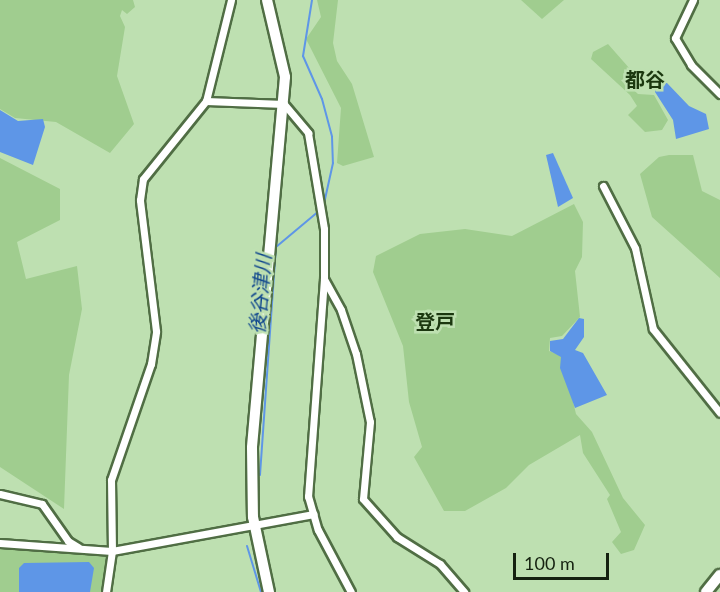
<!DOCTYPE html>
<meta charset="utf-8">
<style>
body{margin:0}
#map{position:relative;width:720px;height:592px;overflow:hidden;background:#bee0b1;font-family:Lato,"Noto Sans JP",sans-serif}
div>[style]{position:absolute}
.green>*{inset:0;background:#a0cd8f}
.water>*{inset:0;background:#5e96e7}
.stream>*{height:2px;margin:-1px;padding:0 1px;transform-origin:1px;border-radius:1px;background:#5e96e7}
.roads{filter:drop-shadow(2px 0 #506e44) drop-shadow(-2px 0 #506e44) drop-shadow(0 2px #506e44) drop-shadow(0 -2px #506e44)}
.street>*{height:7px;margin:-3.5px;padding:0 3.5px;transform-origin:3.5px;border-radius:3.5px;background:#fff}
.secondary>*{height:10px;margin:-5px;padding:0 5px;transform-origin:5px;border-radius:5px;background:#fff}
span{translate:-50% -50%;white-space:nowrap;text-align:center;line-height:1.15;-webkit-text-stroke:5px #bee0b1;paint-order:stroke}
.neighbourhood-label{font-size:20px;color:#1b370f;font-weight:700}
.water-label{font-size:20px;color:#0e458d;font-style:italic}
.scale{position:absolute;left:513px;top:553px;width:96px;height:27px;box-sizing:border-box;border:3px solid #152210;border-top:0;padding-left:8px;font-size:18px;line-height:21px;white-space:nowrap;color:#152210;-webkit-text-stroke:4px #bee0b1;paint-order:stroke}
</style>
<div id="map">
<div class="green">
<div style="clip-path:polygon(0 0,133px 0,135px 7px,127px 14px,122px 10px,120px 16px,125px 27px,117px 76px,134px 124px,110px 153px,56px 122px,15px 118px,0 109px)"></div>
<div style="clip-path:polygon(317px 0,338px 0,333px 43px,337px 61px,352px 84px,374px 157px,343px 166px,337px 163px,341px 108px,306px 39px,321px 17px)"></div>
<div style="clip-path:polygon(521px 0,564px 0,542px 19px)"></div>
<div style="clip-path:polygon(608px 44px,630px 69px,624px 81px,638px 94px,654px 95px,668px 120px,662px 130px,645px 132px,628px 115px,637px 106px,630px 95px,591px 59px,593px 52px)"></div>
<div style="clip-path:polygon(669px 155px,693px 155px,702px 191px,720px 200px,720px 278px,652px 217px,640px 174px,659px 157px)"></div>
<div style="clip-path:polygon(0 158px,60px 189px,60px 220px,17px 242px,26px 279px,77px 266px,82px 309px,69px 375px,64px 509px,0 467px)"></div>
<div style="clip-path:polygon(574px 204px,583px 222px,582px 257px,575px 271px,580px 317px,562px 336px,550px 338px,549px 351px,562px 356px,576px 414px,592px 432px,623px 498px,645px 525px,634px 550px,621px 554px,612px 542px,621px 532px,607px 499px,610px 495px,583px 453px,580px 435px,529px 465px,506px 488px,465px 511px,444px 511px,414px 457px,422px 447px,409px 402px,403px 346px,373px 272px,376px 256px,420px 234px,465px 229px,512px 236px)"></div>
<div style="clip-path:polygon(0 544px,109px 554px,103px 592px,0 592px)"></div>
</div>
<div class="water">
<div style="clip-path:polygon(658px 81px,667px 83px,689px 106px,706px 114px,709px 129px,676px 139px,673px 120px,655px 92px)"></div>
<div style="clip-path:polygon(0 110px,18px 121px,43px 119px,45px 127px,33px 165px,0 152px)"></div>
<div style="clip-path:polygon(553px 153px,573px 198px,558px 207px,546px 155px)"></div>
<div style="clip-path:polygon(579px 318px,584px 319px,584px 337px,575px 350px,583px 353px,607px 395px,575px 408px,560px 368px,561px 357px,550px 351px,550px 341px,563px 339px)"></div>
<div style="clip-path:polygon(89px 562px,94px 568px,90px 592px,19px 592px,19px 568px,24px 563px)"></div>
</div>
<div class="stream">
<div style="left:312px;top:0;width:57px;rotate:99.1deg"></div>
<div style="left:303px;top:56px;width:47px;rotate:66.2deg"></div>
<div style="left:322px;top:99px;width:39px;rotate:75deg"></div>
<div style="left:332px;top:137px;width:26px;rotate:88deg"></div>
<div style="left:333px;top:163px;width:46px;rotate:102.5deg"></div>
<div style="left:260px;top:475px;width:229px;rotate:-86deg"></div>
<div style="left:276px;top:247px;width:56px;rotate:-39.9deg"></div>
<div style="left:247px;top:546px;width:48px;rotate:73.1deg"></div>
</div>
<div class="roads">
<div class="street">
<div style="left:693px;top:0;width:42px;rotate:115.3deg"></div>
<div style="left:675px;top:38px;width:31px;rotate:59deg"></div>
<div style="left:691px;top:65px;width:41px;rotate:45deg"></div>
<div style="left:206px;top:101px;width:78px;rotate:2.2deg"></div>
<div style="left:284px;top:104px;width:38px;rotate:50deg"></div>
<div style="left:308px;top:133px;width:97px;rotate:80.5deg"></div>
<div style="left:324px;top:229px;width:50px;rotate:90deg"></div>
<div style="left:324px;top:279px;width:218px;rotate:94.2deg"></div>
<div style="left:308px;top:496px;width:35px;rotate:74deg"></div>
<div style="left:318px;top:530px;width:70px;rotate:62deg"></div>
<div style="left:603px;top:186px;width:70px;rotate:62.7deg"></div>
<div style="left:635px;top:248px;width:83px;rotate:77.5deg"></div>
<div style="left:653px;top:329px;width:107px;rotate:51.4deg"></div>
<div style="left:324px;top:279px;width:35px;rotate:61deg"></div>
<div style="left:341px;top:310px;width:46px;rotate:71.2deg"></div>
<div style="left:356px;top:354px;width:69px;rotate:78.4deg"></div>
<div style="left:370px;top:422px;width:77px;rotate:95.2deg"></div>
<div style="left:363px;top:499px;width:51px;rotate:48.2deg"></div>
<div style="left:397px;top:537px;width:51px;rotate:32.1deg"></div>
<div style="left:440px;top:564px;width:37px;rotate:49deg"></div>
<div style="left:0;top:494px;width:43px;rotate:13.4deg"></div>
<div style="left:42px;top:504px;width:45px;rotate:54.9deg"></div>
<div style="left:68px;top:541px;width:12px;rotate:31deg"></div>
<div style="left:0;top:543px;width:112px;rotate:4.1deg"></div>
<div style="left:112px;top:551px;width:205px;rotate:-10.4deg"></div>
<div style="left:106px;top:592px;width:41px;rotate:-81.7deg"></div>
<div style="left:112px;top:551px;width:71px;rotate:-90.8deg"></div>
<div style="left:111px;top:480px;width:123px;rotate:-71deg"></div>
<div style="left:151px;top:364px;width:33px;rotate:-81deg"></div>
<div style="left:156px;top:331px;width:132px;rotate:-97deg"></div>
<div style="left:140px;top:200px;width:21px;rotate:-82deg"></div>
<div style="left:143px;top:179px;width:100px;rotate:-51.1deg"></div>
<div style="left:206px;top:101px;width:104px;rotate:-76.1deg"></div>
</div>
<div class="secondary">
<div style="left:267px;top:0;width:79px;rotate:76.8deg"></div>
<div style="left:285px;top:77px;width:372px;rotate:95.1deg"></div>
<div style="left:252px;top:448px;width:69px;rotate:89.2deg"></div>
<div style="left:253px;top:517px;width:77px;rotate:78deg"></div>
<div style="left:706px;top:592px;width:22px;rotate:-51deg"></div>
</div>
</div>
<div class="neighbourhood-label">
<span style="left:645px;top:79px">都谷</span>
<span style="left:435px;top:321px">登戸</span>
</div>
<div class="water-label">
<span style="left:260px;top:294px;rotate:-85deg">後谷津川</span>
</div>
<div class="scale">100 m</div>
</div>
